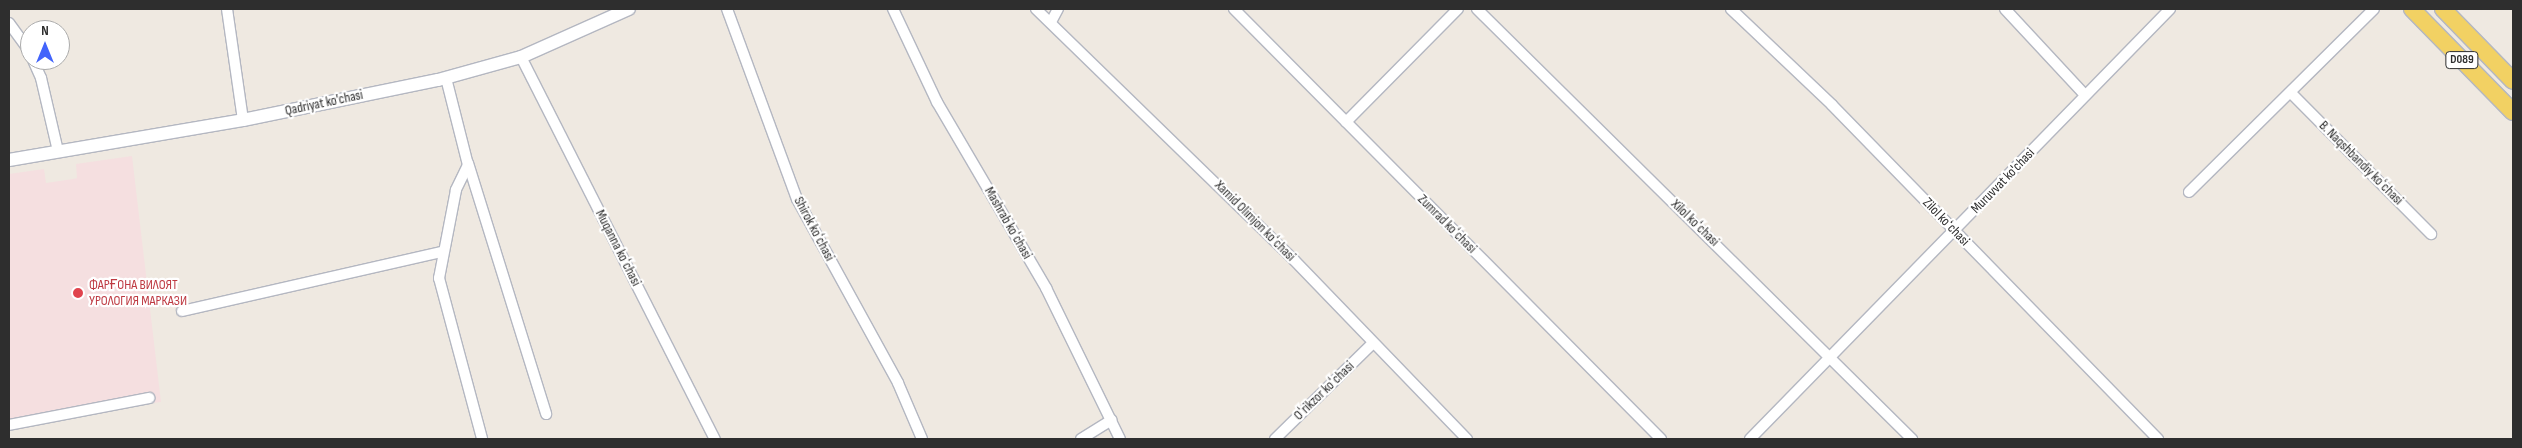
<!DOCTYPE html>
<meta charset="utf-8">
<style>
body{margin:0}
#map{position:relative;width:2522px;height:448px;overflow:hidden;background:#efe9e1;font-family:"Sofia Sans Condensed",sans-serif}
div>[style]{position:absolute}
.medical>*{inset:0;background:#f5dfe0}
.roads{filter:drop-shadow(1px 0 #b4b7c1) drop-shadow(-1px 0 #b4b7c1) drop-shadow(0 1px #b4b7c1) drop-shadow(0 -1px #b4b7c1)}
.minor>*{height:10px;margin:-5px;padding:0 5px;transform-origin:5px;border-radius:5px;background:#fff}
.tertiary>*{height:12px;margin:-6px;padding:0 6px;transform-origin:6px;border-radius:6px;background:#fff}
.primary>*{height:16px;margin:-8px;padding:0 8px;transform-origin:8px;border-radius:8px;background:#f2d163}
.dots>*{width:14px;height:14px;translate:-50% -50%;box-sizing:border-box;border:2px solid #fff;border-radius:50%}
span{translate:-50% -50%;white-space:nowrap;text-align:center;line-height:1.15;-webkit-text-stroke:4.5px #fff;paint-order:stroke}
.shield-label span{padding:1px 4px;background:#fff;border:1px solid;border-radius:4px;-webkit-text-stroke-width:0}
.shield-label{font-size:12px;color:#2e2e2e;font-weight:700}
.street-label{font-size:14px;color:#2e2e2e}
.health-label{font-size:14px;color:#be3a42}
.left{translate:0 -50%;text-align:left}
.frame{position:absolute;inset:0;border:10px solid #2e2e2e;pointer-events:none}
.north{position:absolute;left:20px;top:20px;width:50px;height:50px;box-sizing:border-box;background:#fff;border:1px solid #ababab;border-radius:50%;rotate:0deg;font-size:14px;font-weight:700;line-height:20px;text-align:center;color:#2e2e2e}
.north::after{content:'';display:block;margin:auto;width:18px;height:22px;background:#4264fb;clip-path:polygon(50% 0,100% 100%,50% 72%,0 100%)}
</style>
<div id="map">
<div class="medical">
<div style="clip-path:polygon(132px 156px,161px 402px,9px 420px,9px 174px,44px 169px,46px 183px,73px 179px,77px 178px,76px 164px)"></div>
</div>
<div class="roads">
<div class="minor">
<div style="left:227px;top:9px;width:112px;rotate:81.8deg"></div>
<div style="left:727px;top:9px;width:202px;rotate:69.8deg"></div>
<div style="left:797px;top:199px;width:210px;rotate:61.2deg"></div>
<div style="left:898px;top:383px;width:61px;rotate:66.8deg"></div>
<div style="left:893px;top:9px;width:103px;rotate:64.7deg"></div>
<div style="left:937px;top:102px;width:216px;rotate:59.6deg"></div>
<div style="left:1046px;top:288px;width:168px;rotate:63.9deg"></div>
<div style="left:1036px;top:9px;width:360px;rotate:44.2deg"></div>
<div style="left:1294px;top:260px;width:249px;rotate:46deg"></div>
<div style="left:1234px;top:9px;width:606px;rotate:45.2deg"></div>
<div style="left:1477px;top:9px;width:612px;rotate:44.67deg"></div>
<div style="left:1731px;top:9px;width:139px;rotate:43.5deg"></div>
<div style="left:1832px;top:105px;width:467px;rotate:45.7deg"></div>
<div style="left:2005px;top:9px;width:117px;rotate:47.1deg"></div>
<div style="left:1051px;top:22px;width:15px;rotate:-62deg"></div>
<div style="left:9px;top:23px;width:36px;rotate:54deg"></div>
<div style="left:521px;top:57px;width:428px;rotate:63.1deg"></div>
<div style="left:33px;top:60px;width:20px;rotate:66deg"></div>
<div style="left:41px;top:78px;width:75px;rotate:76.9deg"></div>
<div style="left:446px;top:78px;width:90px;rotate:75.8deg"></div>
<div style="left:468px;top:165px;width:28px;rotate:116deg"></div>
<div style="left:456px;top:190px;width:90px;rotate:100.9deg"></div>
<div style="left:439px;top:278px;width:167px;rotate:75deg"></div>
<div style="left:2291px;top:93px;width:199px;rotate:45.2deg"></div>
<div style="left:1346px;top:122px;width:159px;rotate:-45.3deg"></div>
<div style="left:468px;top:163px;width:263px;rotate:72.7deg"></div>
<div style="left:2189px;top:192px;width:260px;rotate:-44.7deg"></div>
<div style="left:182px;top:311px;width:267px;rotate:-12.8deg"></div>
<div style="left:9px;top:425px;width:143px;rotate:-10.9deg"></div>
<div style="left:1081px;top:439px;width:36px;rotate:-32deg"></div>
<div style="left:1275px;top:439px;width:137px;rotate:-44.4deg"></div>
<div style="left:1750px;top:439px;width:601px;rotate:-45.67deg"></div>
</div>
<div class="tertiary">
<div style="left:9px;top:160px;width:237px;rotate:-9.7deg"></div>
<div style="left:243px;top:120px;width:199px;rotate:-11.6deg"></div>
<div style="left:438px;top:80px;width:86px;rotate:-15.5deg"></div>
<div style="left:521px;top:57px;width:118px;rotate:-24deg"></div>
</div>
<div class="primary">
<div style="left:2412px;top:9px;width:144px;rotate:45.6deg"></div>
<div style="left:2443px;top:9px;width:100px;rotate:45.8deg"></div>
</div>
</div>
<div class="dots">
<div style="left:78px;top:293px;background:#e0444e"></div>
</div>
<div class="shield-label">
<span style="left:2462px;top:60px">D089</span>
</div>
<div class="street-label">
<span style="left:324px;top:103px;rotate:-12deg">Qadriyat ko'chasi</span>
<span style="left:2361px;top:163px;rotate:45deg">B. Naqshbandiy koʻchasi</span>
<span style="left:2003px;top:181px;rotate:-46deg">Muruvvat ko'chasi</span>
<span style="left:1255px;top:221px;rotate:45deg">Xamid Olimjon koʻchasi</span>
<span style="left:1946px;top:222px;rotate:46deg">Zilol koʻchasi</span>
<span style="left:1008px;top:223px;rotate:60deg">Mashrab koʻchasi</span>
<span style="left:1695px;top:223px;rotate:44deg">Xilol koʻchasi</span>
<span style="left:1447px;top:224px;rotate:45deg">Zumrad koʻchasi</span>
<span style="left:814px;top:229px;rotate:62deg">Shirok koʻchasi</span>
<span style="left:618px;top:248px;rotate:63deg">Muqanna koʻchasi</span>
<span style="left:1324px;top:391px;rotate:-44deg">Oʻrikzor koʻchasi</span>
</div>
<div class="health-label">
<span class="left" style="left:89px;top:293px">ФАРҒОНА ВИЛОЯТ<br>УРОЛОГИЯ МАРКАЗИ</span>
</div>
<div class="frame"></div>
<div class="north">N</div>
</div>
